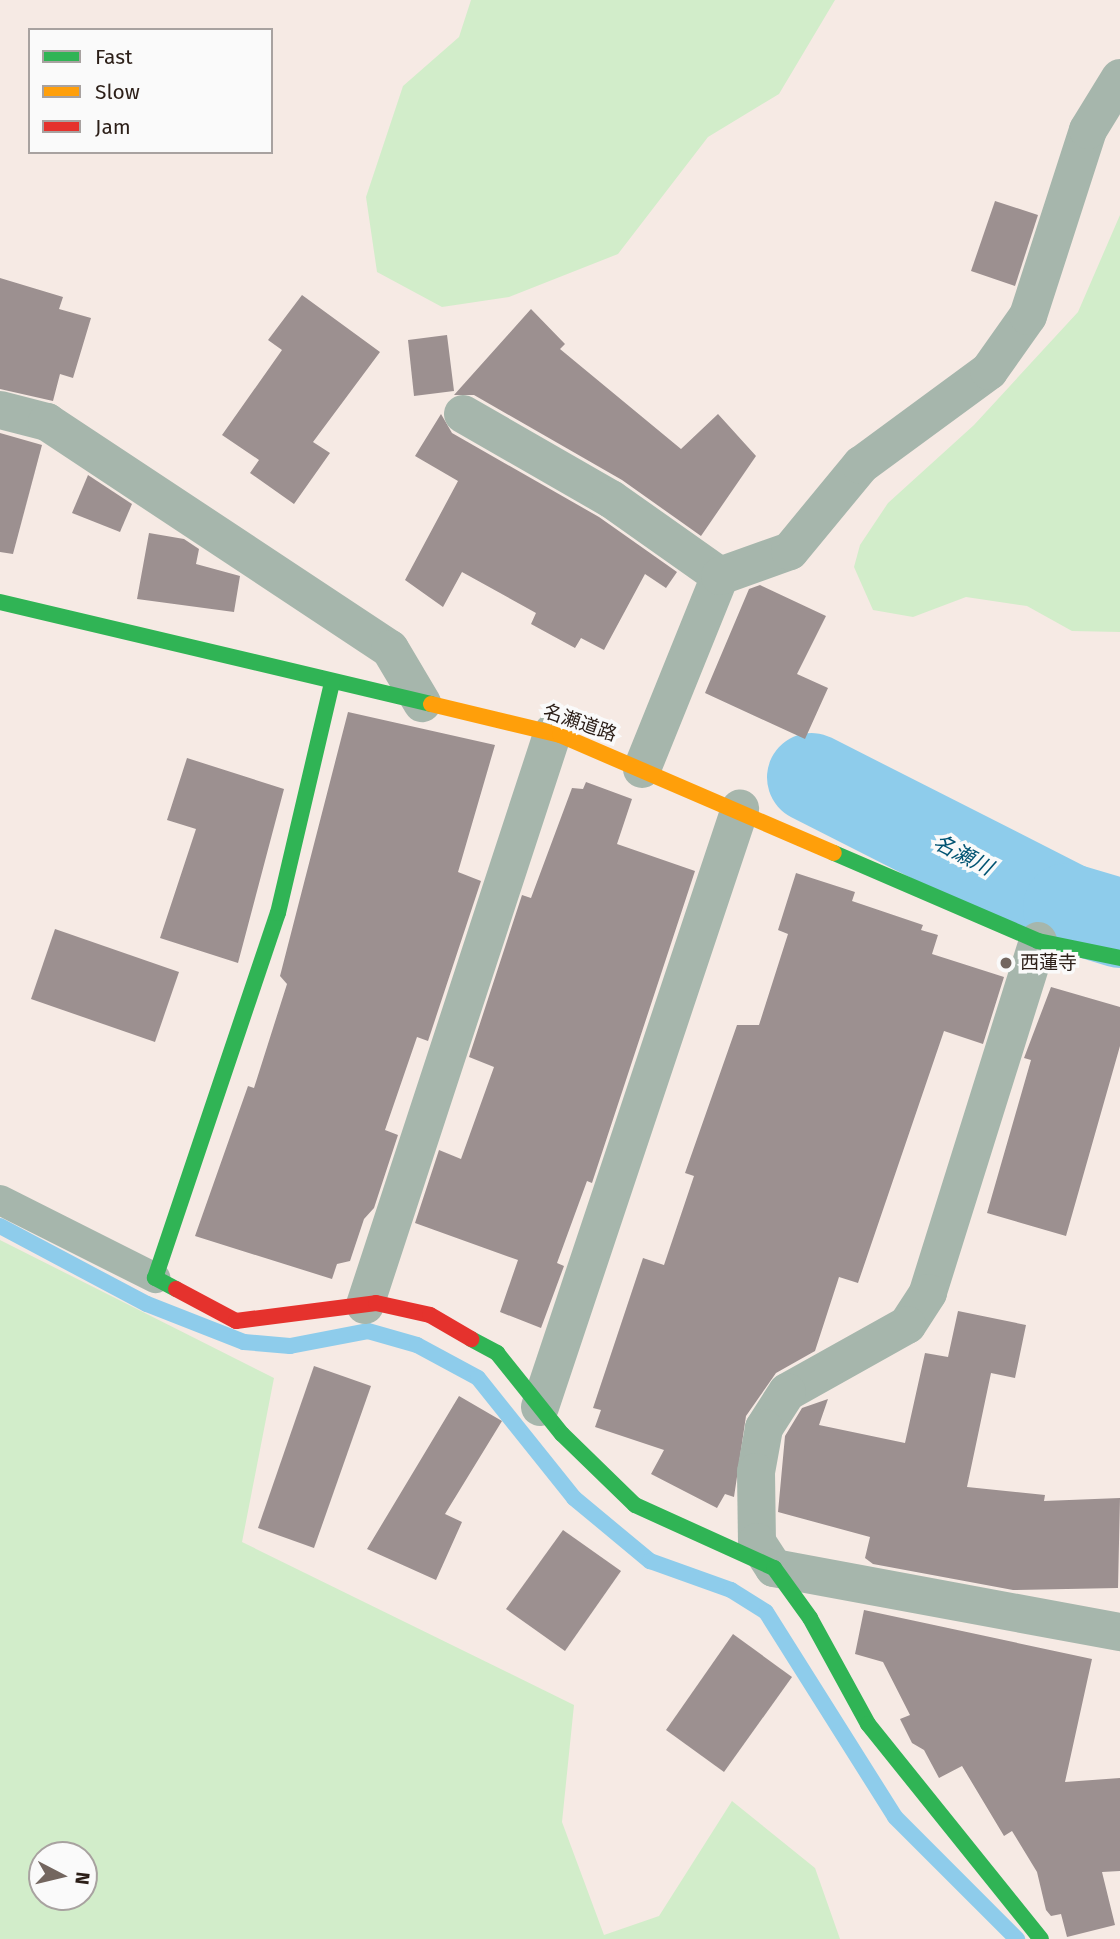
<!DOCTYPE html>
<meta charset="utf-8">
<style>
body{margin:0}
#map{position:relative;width:1120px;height:1939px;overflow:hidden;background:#f6eae4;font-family:"Fira Sans","Noto Sans JP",sans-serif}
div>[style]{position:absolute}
.green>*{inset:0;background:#d2edca}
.stream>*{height:16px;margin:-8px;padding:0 8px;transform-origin:8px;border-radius:8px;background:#8ecceb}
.river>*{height:89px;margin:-44.5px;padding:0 44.5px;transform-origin:44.5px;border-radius:44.5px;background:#8ecceb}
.building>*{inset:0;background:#9c9090}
.lane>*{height:30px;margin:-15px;padding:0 15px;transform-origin:15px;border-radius:15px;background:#a6b6ac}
.street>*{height:38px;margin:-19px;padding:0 19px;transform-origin:19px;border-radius:19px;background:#a6b6ac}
.fast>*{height:16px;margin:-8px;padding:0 8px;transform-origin:8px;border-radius:8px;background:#30b455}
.slow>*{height:16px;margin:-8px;padding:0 8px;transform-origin:8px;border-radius:8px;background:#ff9f0a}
.jam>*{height:16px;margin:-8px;padding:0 8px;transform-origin:8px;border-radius:8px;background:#e5322d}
.dots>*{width:19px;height:19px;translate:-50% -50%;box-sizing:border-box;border:4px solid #fafafa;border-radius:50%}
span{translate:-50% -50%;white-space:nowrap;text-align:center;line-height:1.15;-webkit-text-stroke:7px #fafafa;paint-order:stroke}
.street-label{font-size:19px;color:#2c1f18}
.poi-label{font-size:19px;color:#2c1f18}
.left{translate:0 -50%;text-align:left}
.water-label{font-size:21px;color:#015372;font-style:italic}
.legend{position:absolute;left:28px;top:28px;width:245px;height:126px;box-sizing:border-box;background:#fafafa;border:2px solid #a8a2a0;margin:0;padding:9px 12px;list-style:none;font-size:21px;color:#2c1f18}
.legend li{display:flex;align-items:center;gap:14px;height:35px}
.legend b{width:35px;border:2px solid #a8a2a0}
.north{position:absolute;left:28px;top:1841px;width:70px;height:70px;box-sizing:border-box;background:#fafafa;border:2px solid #a8a2a0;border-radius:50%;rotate:97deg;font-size:19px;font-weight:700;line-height:28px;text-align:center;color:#2c1f18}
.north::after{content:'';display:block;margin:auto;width:24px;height:32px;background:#73665f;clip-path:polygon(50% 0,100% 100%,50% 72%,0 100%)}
</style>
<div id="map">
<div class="green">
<div style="clip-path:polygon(471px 0,835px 0,779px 94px,708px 137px,618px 254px,509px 297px,442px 307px,377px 272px,366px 197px,403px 86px,459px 37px)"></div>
<div style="clip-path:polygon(1120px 215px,1120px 632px,1072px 631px,1027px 606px,966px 597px,913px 617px,873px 610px,854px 567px,860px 545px,888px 503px,974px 425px,1078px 312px)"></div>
<div style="clip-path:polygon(evenodd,0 1240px,274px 1378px,242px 1542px,574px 1705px,562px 1822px,604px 1935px,659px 1916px,732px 1801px,815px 1868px,840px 1939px,0 1939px,0 1240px,84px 1855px,84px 1897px,42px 1897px,42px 1855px,84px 1855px)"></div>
</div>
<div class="stream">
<div style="left:0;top:1226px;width:166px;rotate:28deg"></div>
<div style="left:147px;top:1304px;width:104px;rotate:21.4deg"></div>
<div style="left:244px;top:1342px;width:46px;rotate:5deg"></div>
<div style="left:290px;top:1346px;width:79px;rotate:-10.9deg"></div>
<div style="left:368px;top:1331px;width:51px;rotate:15.9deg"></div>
<div style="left:417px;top:1345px;width:69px;rotate:28.4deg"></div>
<div style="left:478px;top:1378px;width:154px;rotate:51.3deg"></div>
<div style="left:574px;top:1498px;width:99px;rotate:39.7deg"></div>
<div style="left:650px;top:1561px;width:86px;rotate:19.7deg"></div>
<div style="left:731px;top:1590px;width:41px;rotate:32.2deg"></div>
<div style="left:766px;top:1612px;width:242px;rotate:57.8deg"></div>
<div style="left:895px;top:1817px;width:173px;rotate:45deg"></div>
</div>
<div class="river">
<div style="left:811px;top:777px;width:287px;rotate:26.9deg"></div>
<div style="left:1067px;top:907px;width:55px;rotate:16.8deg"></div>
</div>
<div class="building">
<div style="clip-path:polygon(995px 201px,1038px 215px,1015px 286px,971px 271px)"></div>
<div style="clip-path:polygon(0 278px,63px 297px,59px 309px,91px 318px,73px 378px,60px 374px,53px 401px,0 389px)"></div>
<div style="clip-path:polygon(302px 295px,380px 352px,313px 442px,330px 453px,294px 504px,250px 473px,259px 460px,222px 435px,282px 350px,268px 340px)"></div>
<div style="clip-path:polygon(531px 309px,565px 344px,560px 349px,681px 449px,718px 414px,756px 456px,701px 536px,622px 480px,474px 395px,454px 395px)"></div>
<div style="clip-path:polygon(447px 335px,454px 391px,414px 396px,408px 340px)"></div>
<div style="clip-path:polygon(441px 414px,452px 433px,599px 517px,677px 572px,666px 588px,645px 574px,604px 650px,581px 638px,575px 648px,531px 624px,536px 613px,462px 572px,443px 607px,405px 580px,458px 481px,415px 456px)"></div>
<div style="clip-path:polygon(0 433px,42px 445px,13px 554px,0 552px)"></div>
<div style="clip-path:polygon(88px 475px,132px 504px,120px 532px,72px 513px)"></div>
<div style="clip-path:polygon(149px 533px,184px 539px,199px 549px,196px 564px,240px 576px,234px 612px,137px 599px)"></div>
<div style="clip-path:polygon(760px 585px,826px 616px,797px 674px,828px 688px,805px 739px,705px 693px,749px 589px)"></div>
<div style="clip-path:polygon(348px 712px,495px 745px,458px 872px,481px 881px,428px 1041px,417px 1037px,385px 1130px,398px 1135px,374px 1208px,364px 1219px,350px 1261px,337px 1264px,332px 1279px,195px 1236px,248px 1086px,254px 1088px,287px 984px,280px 976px)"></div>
<div style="clip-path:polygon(187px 758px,284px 789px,238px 963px,160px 938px,196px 829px,167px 820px)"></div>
<div style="clip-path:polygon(586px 782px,632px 799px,617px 844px,695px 871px,592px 1183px,587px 1181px,557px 1263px,564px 1266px,541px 1328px,500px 1312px,518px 1260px,415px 1223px,439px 1150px,461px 1159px,494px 1067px,469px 1057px,522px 895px,531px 898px,572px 788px,583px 789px)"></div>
<div style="clip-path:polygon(796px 873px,855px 892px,852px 901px,923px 925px,921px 930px,938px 935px,932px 954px,1004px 977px,983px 1044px,944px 1031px,858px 1283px,839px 1277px,815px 1351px,776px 1373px,746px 1416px,734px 1497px,725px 1494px,717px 1508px,651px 1474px,664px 1450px,595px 1427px,601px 1410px,593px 1408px,643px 1258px,664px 1265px,694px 1176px,685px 1173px,737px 1025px,759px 1025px,788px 934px,778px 930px)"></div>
<div style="clip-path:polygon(55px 929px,179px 972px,155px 1042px,31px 999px)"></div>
<div style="clip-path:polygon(1051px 987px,1120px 1007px,1120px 1046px,1066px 1236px,987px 1213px,1031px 1060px,1024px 1058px)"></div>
<div style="clip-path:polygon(958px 1311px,1026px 1325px,1015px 1378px,991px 1373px,967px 1487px,1045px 1495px,1044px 1501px,1120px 1498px,1118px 1588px,1013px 1590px,873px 1564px,865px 1558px,870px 1537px,778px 1512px,785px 1436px,802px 1408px,828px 1399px,819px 1425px,905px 1443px,925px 1353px,948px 1357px)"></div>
<div style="clip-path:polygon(314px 1366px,371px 1386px,314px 1548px,258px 1528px)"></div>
<div style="clip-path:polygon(459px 1396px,502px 1421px,445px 1514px,462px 1522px,436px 1580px,367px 1549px)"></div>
<div style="clip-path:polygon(563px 1530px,621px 1571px,565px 1651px,506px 1609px)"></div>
<div style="clip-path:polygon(864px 1610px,1092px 1659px,1065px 1782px,1120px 1778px,1120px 1871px,1102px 1872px,1115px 1925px,1067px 1937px,1061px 1914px,1051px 1916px,1046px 1910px,1037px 1872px,1012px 1831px,1004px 1836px,962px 1766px,939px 1778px,924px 1750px,912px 1743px,900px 1719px,910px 1715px,883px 1662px,855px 1654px)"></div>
<div style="clip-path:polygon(733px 1634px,792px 1677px,724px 1772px,666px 1730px)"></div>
</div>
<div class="lane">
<div style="left:0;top:1200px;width:174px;rotate:26.7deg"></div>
</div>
<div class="street">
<div style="left:0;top:410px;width:49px;rotate:14.3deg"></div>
<div style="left:47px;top:422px;width:411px;rotate:33.5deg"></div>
<div style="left:390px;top:649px;width:63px;rotate:59.3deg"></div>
<div style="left:463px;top:414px;width:171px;rotate:29.9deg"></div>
<div style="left:611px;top:499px;width:133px;rotate:35.2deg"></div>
<div style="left:642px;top:769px;width:208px;rotate:-68deg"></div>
<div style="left:720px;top:576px;width:74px;rotate:-19.7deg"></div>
<div style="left:790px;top:551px;width:112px;rotate:-50.5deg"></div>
<div style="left:861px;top:465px;width:159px;rotate:-36.3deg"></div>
<div style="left:989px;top:371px;width:67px;rotate:-54.7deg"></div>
<div style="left:1028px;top:316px;width:195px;rotate:-72.1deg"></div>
<div style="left:1088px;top:130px;width:61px;rotate:-58.4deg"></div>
<div style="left:1038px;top:941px;width:369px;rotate:107.4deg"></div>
<div style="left:928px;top:1293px;width:38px;rotate:123deg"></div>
<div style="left:907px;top:1325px;width:137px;rotate:150.8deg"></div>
<div style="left:787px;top:1392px;width:43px;rotate:122.6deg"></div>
<div style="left:764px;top:1428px;width:45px;rotate:100.3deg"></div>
<div style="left:756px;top:1472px;width:70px;rotate:89.2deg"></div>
<div style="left:757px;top:1542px;width:31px;rotate:57deg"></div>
<div style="left:774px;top:1568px;width:352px;rotate:10.5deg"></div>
<div style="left:365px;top:1305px;width:603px;rotate:-71.84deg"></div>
<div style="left:540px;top:1407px;width:631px;rotate:-71.51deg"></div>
</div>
<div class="fast">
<div style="left:0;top:602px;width:443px;rotate:13.3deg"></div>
<div style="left:834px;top:853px;width:222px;rotate:23.3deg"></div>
<div style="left:1038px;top:941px;width:84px;rotate:11.7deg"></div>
<div style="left:176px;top:1289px;width:24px;rotate:-152deg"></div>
<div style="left:155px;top:1278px;width:385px;rotate:-71.4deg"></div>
<div style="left:278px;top:913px;width:237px;rotate:-76.8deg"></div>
<div style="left:471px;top:1339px;width:30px;rotate:28deg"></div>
<div style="left:497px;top:1353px;width:104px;rotate:51.3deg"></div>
<div style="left:562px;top:1434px;width:102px;rotate:44.2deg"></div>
<div style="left:635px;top:1505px;width:153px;rotate:24.4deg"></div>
<div style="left:774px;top:1568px;width:62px;rotate:54.2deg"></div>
<div style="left:810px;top:1618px;width:121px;rotate:61.3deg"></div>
<div style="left:868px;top:1724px;width:276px;rotate:51.2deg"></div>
</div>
<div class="slow">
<div style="left:431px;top:704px;width:133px;rotate:13.5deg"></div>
<div style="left:560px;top:735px;width:298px;rotate:23.3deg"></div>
</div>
<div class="jam">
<div style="left:176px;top:1289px;width:68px;rotate:28.1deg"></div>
<div style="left:236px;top:1321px;width:141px;rotate:-7.3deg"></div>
<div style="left:376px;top:1303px;width:55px;rotate:12.5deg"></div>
<div style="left:430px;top:1315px;width:48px;rotate:30.3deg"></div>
</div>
<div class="dots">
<div style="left:1006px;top:963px;background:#73665f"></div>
</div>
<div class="street-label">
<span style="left:580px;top:723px;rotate:19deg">名瀬道路</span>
</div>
<div class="poi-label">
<span class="left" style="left:1020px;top:963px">西蓮寺</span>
</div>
<div class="water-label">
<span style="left:963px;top:855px;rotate:27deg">名瀬川</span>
</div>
<ul class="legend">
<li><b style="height:9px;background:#30b455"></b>Fast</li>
<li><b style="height:9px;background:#ff9f0a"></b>Slow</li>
<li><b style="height:9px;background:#e5322d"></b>Jam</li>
</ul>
<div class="north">N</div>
</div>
